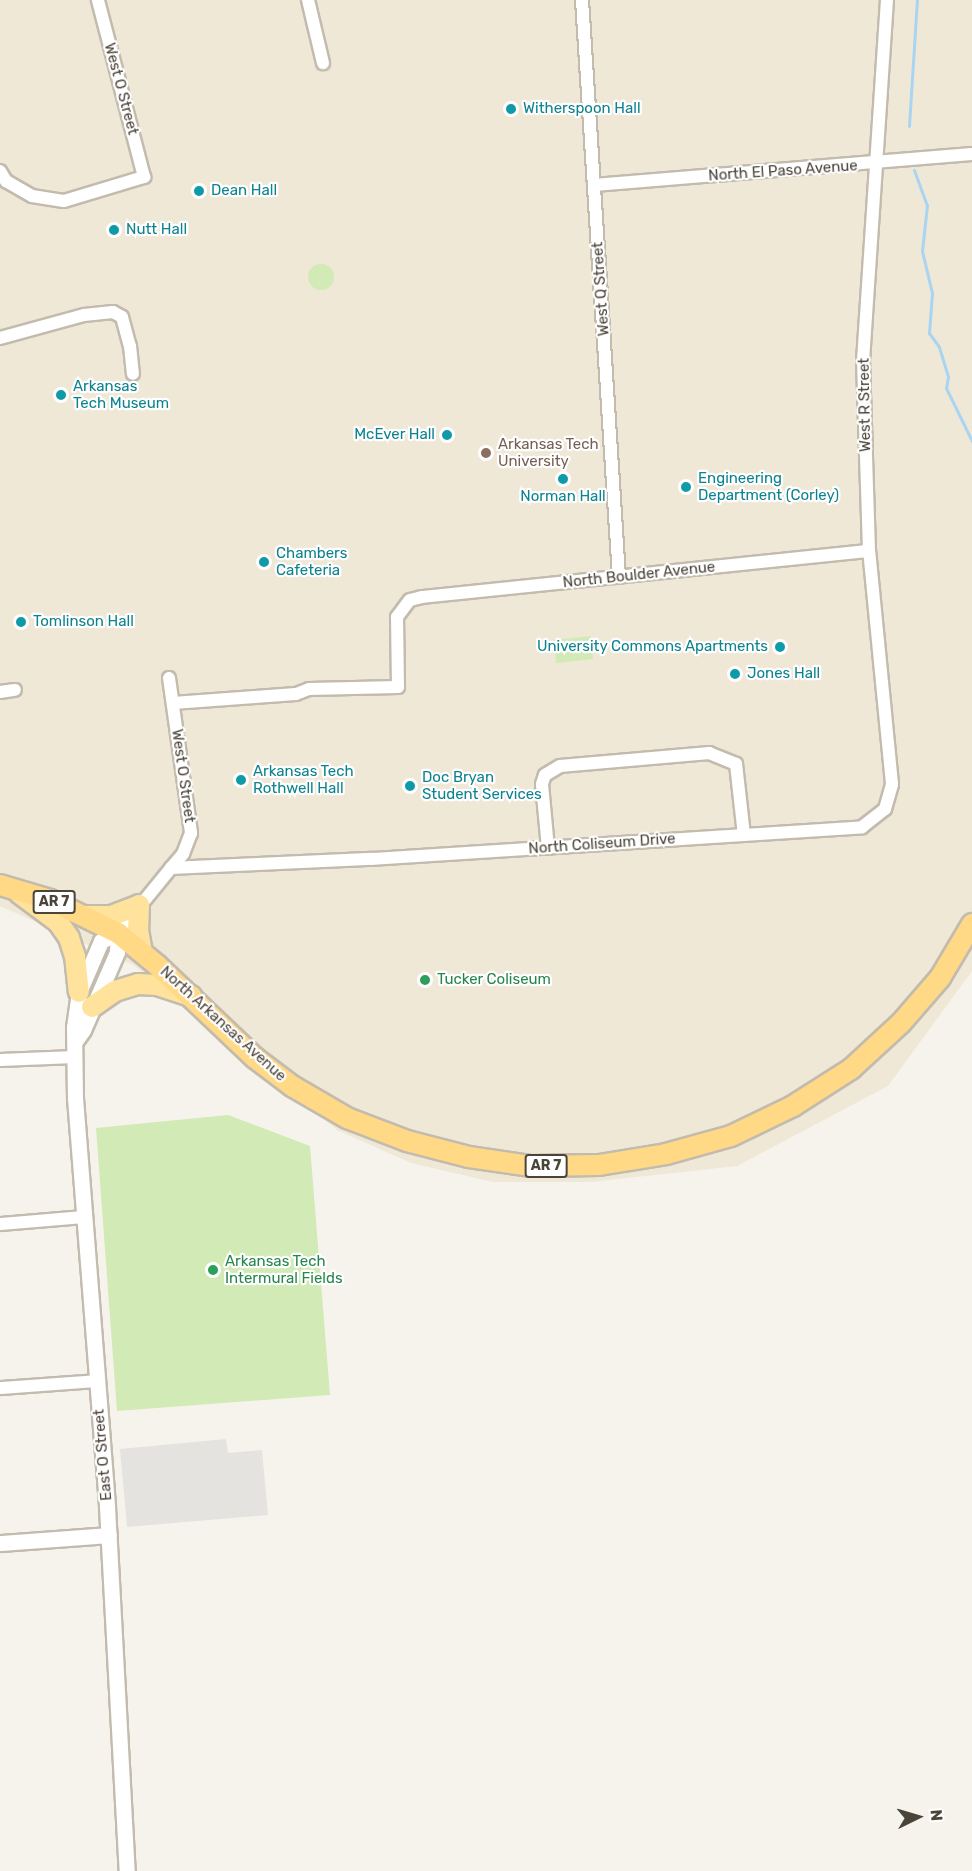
<!DOCTYPE html>
<style>
body{margin:0}
#map{position:relative;width:972px;height:1871px;overflow:hidden;background:#f6f3ec;font-family:Rubik,sans-serif}
div>[style]{position:absolute}
.education>*{inset:0;background:#efe8d6}
.green>*{inset:0;background:#d2eab5}
.round{border-radius:50%}
.parking>*{inset:0;background:#e5e3e0}
.stream>*{height:3px;margin:-1.5px;padding:0 1.5px;transform-origin:1.5px;border-radius:1.5px;background:#a9d4f2}
.roads{filter:drop-shadow(2px 0 #c2bbae) drop-shadow(-2px 0 #c2bbae) drop-shadow(0 2px #c2bbae) drop-shadow(0 -2px #c2bbae)}
.minor>*{height:12px;margin:-6px;padding:0 6px;transform-origin:6px;border-radius:6px;background:#fff}
.tertiary>*{height:15px;margin:-7.5px;padding:0 7.5px;transform-origin:7.5px;border-radius:7.5px;background:#fff}
.primary>*{height:20px;margin:-10px;padding:0 10px;transform-origin:10px;border-radius:10px;background:#ffe39c}
.trunk>*{height:20px;margin:-10px;padding:0 10px;transform-origin:10px;border-radius:10px;background:#ffd985}
.dots>*{width:16px;height:16px;translate:-50% -50%;box-sizing:border-box;border:3px solid #fff;border-radius:50%}
span{translate:-50% -50%;white-space:nowrap;text-align:center;line-height:1.15;-webkit-text-stroke:4.5px #fff;paint-order:stroke}
.shield-label span{padding:2px 4px;background:#fff;border:2px solid;border-radius:4px;-webkit-text-stroke-width:0}
.shield-label{font-size:14px;color:#4b4439;font-weight:700}
.street-label{font-size:15px;color:#4b4439}
.culture-label{font-size:15px;color:#0d838f}
.left{translate:0 -50%;text-align:left}
.right{translate:-100% -50%;text-align:right}
.education-label{font-size:15px;color:#785e54}
.leisure-label{font-size:15px;color:#27864d}
.north{position:absolute;left:888px;top:1787px;width:60px;height:60px;-webkit-text-stroke:4px #fff;paint-order:stroke;rotate:85deg;font-size:16px;font-weight:700;line-height:24px;text-align:center;color:#4b4439}
.north::after{content:'';display:block;margin:auto;width:21px;height:27px;background:#4b4439;clip-path:polygon(50% 0,100% 100%,50% 72%,0 100%)}
</style>
<div id="map">
<div class="education">
<div style="clip-path:polygon(0 0,972px 0,972px 971px,888px 1086px,737px 1166px,591px 1182px,493px 1182px,411px 1163px,337px 1130px,195px 1012px,133px 965px,0 906px)"></div>
</div>
<div class="green">
<div class="round" style="left:308px;top:264px;width:26px;height:26px"></div>
<div style="clip-path:polygon(591px 636px,593px 659px,556px 663px,554px 640px)"></div>
<div style="clip-path:polygon(228px 1115px,310px 1146px,330px 1395px,117px 1411px,96px 1128px)"></div>
</div>
<div class="parking">
<div style="clip-path:polygon(226px 1439px,228px 1453px,262px 1450px,268px 1515px,127px 1527px,120px 1449px)"></div>
</div>
<div class="stream">
<div style="left:909px;top:126px;width:126px;rotate:-86.4deg"></div>
<div style="left:914px;top:170px;width:37px;rotate:70deg"></div>
<div style="left:927px;top:205px;width:46px;rotate:96.2deg"></div>
<div style="left:922px;top:251px;width:43px;rotate:76.6deg"></div>
<div style="left:932px;top:293px;width:40px;rotate:94.3deg"></div>
<div style="left:929px;top:333px;width:17px;rotate:54deg"></div>
<div style="left:939px;top:347px;width:31px;rotate:73deg"></div>
<div style="left:948px;top:377px;width:11px;rotate:100deg"></div>
<div style="left:946px;top:388px;width:59px;rotate:63.9deg"></div>
</div>
<div class="roads">
<div class="minor">
<div style="left:308px;top:0;width:65px;rotate:76.6deg"></div>
<div style="left:582px;top:0;width:578px;rotate:86.33deg"></div>
<div style="left:0;top:171px;width:12px;rotate:59deg"></div>
<div style="left:6px;top:181px;width:30px;rotate:30deg"></div>
<div style="left:32px;top:196px;width:32px;rotate:9deg"></div>
<div style="left:64px;top:201px;width:84px;rotate:-16.7deg"></div>
<div style="left:144px;top:177px;width:183px;rotate:-104.6deg"></div>
<div style="left:594px;top:185px;width:379px;rotate:-4.7deg"></div>
<div style="left:0;top:338px;width:87px;rotate:-15.3deg"></div>
<div style="left:84px;top:315px;width:29px;rotate:-6deg"></div>
<div style="left:113px;top:312px;width:10px;rotate:29deg"></div>
<div style="left:122px;top:317px;width:30px;rotate:75deg"></div>
<div style="left:130px;top:346px;width:28px;rotate:84deg"></div>
<div style="left:169px;top:678px;width:157px;rotate:81.9deg"></div>
<div style="left:191px;top:833px;width:22px;rotate:111deg"></div>
<div style="left:183px;top:854px;width:18px;rotate:131deg"></div>
<div style="left:0;top:692px;width:15px;rotate:-8deg"></div>
<div style="left:173px;top:703px;width:123px;rotate:-4.2deg"></div>
<div style="left:296px;top:694px;width:14px;rotate:-21deg"></div>
<div style="left:309px;top:689px;width:89px;rotate:-1.3deg"></div>
<div style="left:398px;top:687px;width:70px;rotate:-90.8deg"></div>
<div style="left:397px;top:617px;width:21px;rotate:-53deg"></div>
<div style="left:410px;top:600px;width:12px;rotate:-14deg"></div>
<div style="left:422px;top:597px;width:449px;rotate:-5.9deg"></div>
<div style="left:548px;top:848px;width:64px;rotate:-95.4deg"></div>
<div style="left:542px;top:784px;width:9px;rotate:-72deg"></div>
<div style="left:545px;top:775px;width:17px;rotate:-31deg"></div>
<div style="left:560px;top:766px;width:150px;rotate:-5deg"></div>
<div style="left:709px;top:753px;width:29px;rotate:22deg"></div>
<div style="left:736px;top:764px;width:71px;rotate:83.6deg"></div>
<div style="left:118px;top:933px;width:84px;rotate:-50.8deg"></div>
<div style="left:171px;top:868px;width:201px;rotate:-2.6deg"></div>
<div style="left:372px;top:859px;width:491px;rotate:-3.7deg"></div>
<div style="left:862px;top:827px;width:29px;rotate:-38deg"></div>
<div style="left:885px;top:809px;width:26px;rotate:-74deg"></div>
<div style="left:892px;top:784px;width:234px;rotate:-95.6deg"></div>
<div style="left:869px;top:551px;width:190px;rotate:-91.8deg"></div>
<div style="left:863px;top:361px;width:362px;rotate:-86.2deg"></div>
<div style="left:0;top:1060px;width:75px;rotate:-2.3deg"></div>
<div style="left:0;top:1224px;width:84px;rotate:-4.8deg"></div>
<div style="left:0;top:1388px;width:97px;rotate:-4.1deg"></div>
</div>
<div class="tertiary">
<div style="left:76px;top:1040px;width:12px;rotate:-55deg"></div>
<div style="left:83px;top:1030px;width:85px;rotate:-66.4deg"></div>
<div style="left:117px;top:952px;width:19px;rotate:-87deg"></div>
<div style="left:118px;top:933px;width:19px;rotate:155deg"></div>
<div style="left:101px;top:941px;width:56px;rotate:113.3deg"></div>
<div style="left:79px;top:992px;width:35px;rotate:98deg"></div>
<div style="left:74px;top:1027px;width:71px;rotate:89.2deg"></div>
<div style="left:75px;top:1098px;width:410px;rotate:85.5deg"></div>
<div style="left:107px;top:1507px;width:365px;rotate:86.9deg"></div>
<div style="left:0;top:1543px;width:109px;rotate:-4.2deg"></div>
</div>
<div class="primary">
<div style="left:19px;top:893px;width:49px;rotate:36.6deg"></div>
<div style="left:58px;top:922px;width:19px;rotate:55deg"></div>
<div style="left:69px;top:938px;width:19px;rotate:72deg"></div>
<div style="left:75px;top:956px;width:36px;rotate:84deg"></div>
<div style="left:85px;top:916px;width:26px"></div>
<div style="left:111px;top:916px;width:30px;rotate:-21deg"></div>
<div style="left:139px;top:905px;width:25px;rotate:92deg"></div>
<div style="left:138px;top:930px;width:22px;rotate:80deg"></div>
<div style="left:92px;top:1007px;width:28px;rotate:-35deg"></div>
<div style="left:115px;top:991px;width:24px;rotate:-17deg"></div>
<div style="left:138px;top:984px;width:19px;rotate:3deg"></div>
<div style="left:157px;top:985px;width:36px;rotate:18deg"></div>
</div>
<div class="trunk">
<div style="left:0;top:885px;width:52px;rotate:16.7deg"></div>
<div style="left:50px;top:900px;width:76px;rotate:25.9deg"></div>
<div style="left:118px;top:933px;width:50px;rotate:39.4deg"></div>
<div style="left:157px;top:965px;width:135px;rotate:43.5deg"></div>
<div style="left:255px;top:1058px;width:46px;rotate:37.1deg"></div>
<div style="left:292px;top:1086px;width:64px;rotate:30.2deg"></div>
<div style="left:347px;top:1118px;width:64px;rotate:21deg"></div>
<div style="left:407px;top:1141px;width:64px;rotate:14.5deg"></div>
<div style="left:469px;top:1157px;width:63px;rotate:8.3deg"></div>
<div style="left:531px;top:1166px;width:68px;rotate:-0.8deg"></div>
<div style="left:599px;top:1165px;width:68px;rotate:-9.3deg"></div>
<div style="left:666px;top:1154px;width:67px;rotate:-15.5deg"></div>
<div style="left:731px;top:1136px;width:69px;rotate:-25.8deg"></div>
<div style="left:793px;top:1106px;width:69px;rotate:-32.5deg"></div>
<div style="left:851px;top:1069px;width:68px;rotate:-42.6deg"></div>
<div style="left:901px;top:1023px;width:60px;rotate:-49.1deg"></div>
<div style="left:940px;top:978px;width:63px;rotate:-59.3deg"></div>
</div>
</div>
<div class="dots">
<div style="left:511px;top:109px;background:#0f9aa8"></div>
<div style="left:199px;top:191px;background:#0f9aa8"></div>
<div style="left:114px;top:230px;background:#0f9aa8"></div>
<div style="left:61px;top:395px;background:#0f9aa8"></div>
<div style="left:447px;top:435px;background:#0f9aa8"></div>
<div style="left:486px;top:453px;background:#8d6e63"></div>
<div style="left:563px;top:479px;background:#0f9aa8"></div>
<div style="left:686px;top:487px;background:#0f9aa8"></div>
<div style="left:264px;top:562px;background:#0f9aa8"></div>
<div style="left:21px;top:622px;background:#0f9aa8"></div>
<div style="left:780px;top:647px;background:#0f9aa8"></div>
<div style="left:735px;top:674px;background:#0f9aa8"></div>
<div style="left:241px;top:780px;background:#0f9aa8"></div>
<div style="left:410px;top:786px;background:#0f9aa8"></div>
<div style="left:425px;top:980px;background:#2e9e5b"></div>
<div style="left:213px;top:1270px;background:#2e9e5b"></div>
</div>
<div class="shield-label">
<span style="left:54px;top:902px">AR 7</span>
<span style="left:546px;top:1166px">AR 7</span>
</div>
<div class="street-label">
<span style="left:121px;top:89px;rotate:75deg">West O Street</span>
<span style="left:783px;top:171px;rotate:-4deg">North El Paso Avenue</span>
<span style="left:601px;top:289px;rotate:-94deg">West Q Street</span>
<span style="left:865px;top:405px;rotate:-91deg">West R Street</span>
<span style="left:639px;top:575px;rotate:-6deg">North Boulder Avenue</span>
<span style="left:183px;top:776px;rotate:82deg">West O Street</span>
<span style="left:602px;top:844px;rotate:-4deg">North Coliseum Drive</span>
<span style="left:223px;top:1024px;rotate:42deg">North Arkansas Avenue</span>
<span style="left:103px;top:1455px;rotate:-95deg">East O Street</span>
</div>
<div class="culture-label">
<span class="left" style="left:523px;top:109px">Witherspoon Hall</span>
<span class="left" style="left:211px;top:191px">Dean Hall</span>
<span class="left" style="left:126px;top:230px">Nutt Hall</span>
<span class="left" style="left:73px;top:395px">Arkansas<br>Tech Museum</span>
<span class="right" style="left:435px;top:435px">McEver Hall</span>
<span class="left" style="left:698px;top:487px">Engineering<br>Department (Corley)</span>
<span style="left:563px;top:497px">Norman Hall</span>
<span class="left" style="left:276px;top:562px">Chambers<br>Cafeteria</span>
<span class="left" style="left:33px;top:622px">Tomlinson Hall</span>
<span class="right" style="left:768px;top:647px">University Commons Apartments</span>
<span class="left" style="left:747px;top:674px">Jones Hall</span>
<span class="left" style="left:253px;top:780px">Arkansas Tech<br>Rothwell Hall</span>
<span class="left" style="left:422px;top:786px">Doc Bryan<br>Student Services</span>
</div>
<div class="education-label">
<span class="left" style="left:498px;top:453px">Arkansas Tech<br>University</span>
</div>
<div class="leisure-label">
<span class="left" style="left:437px;top:980px">Tucker Coliseum</span>
<span class="left" style="left:225px;top:1270px">Arkansas Tech<br>Intermural Fields</span>
</div>
<div class="north">N</div>
</div>
